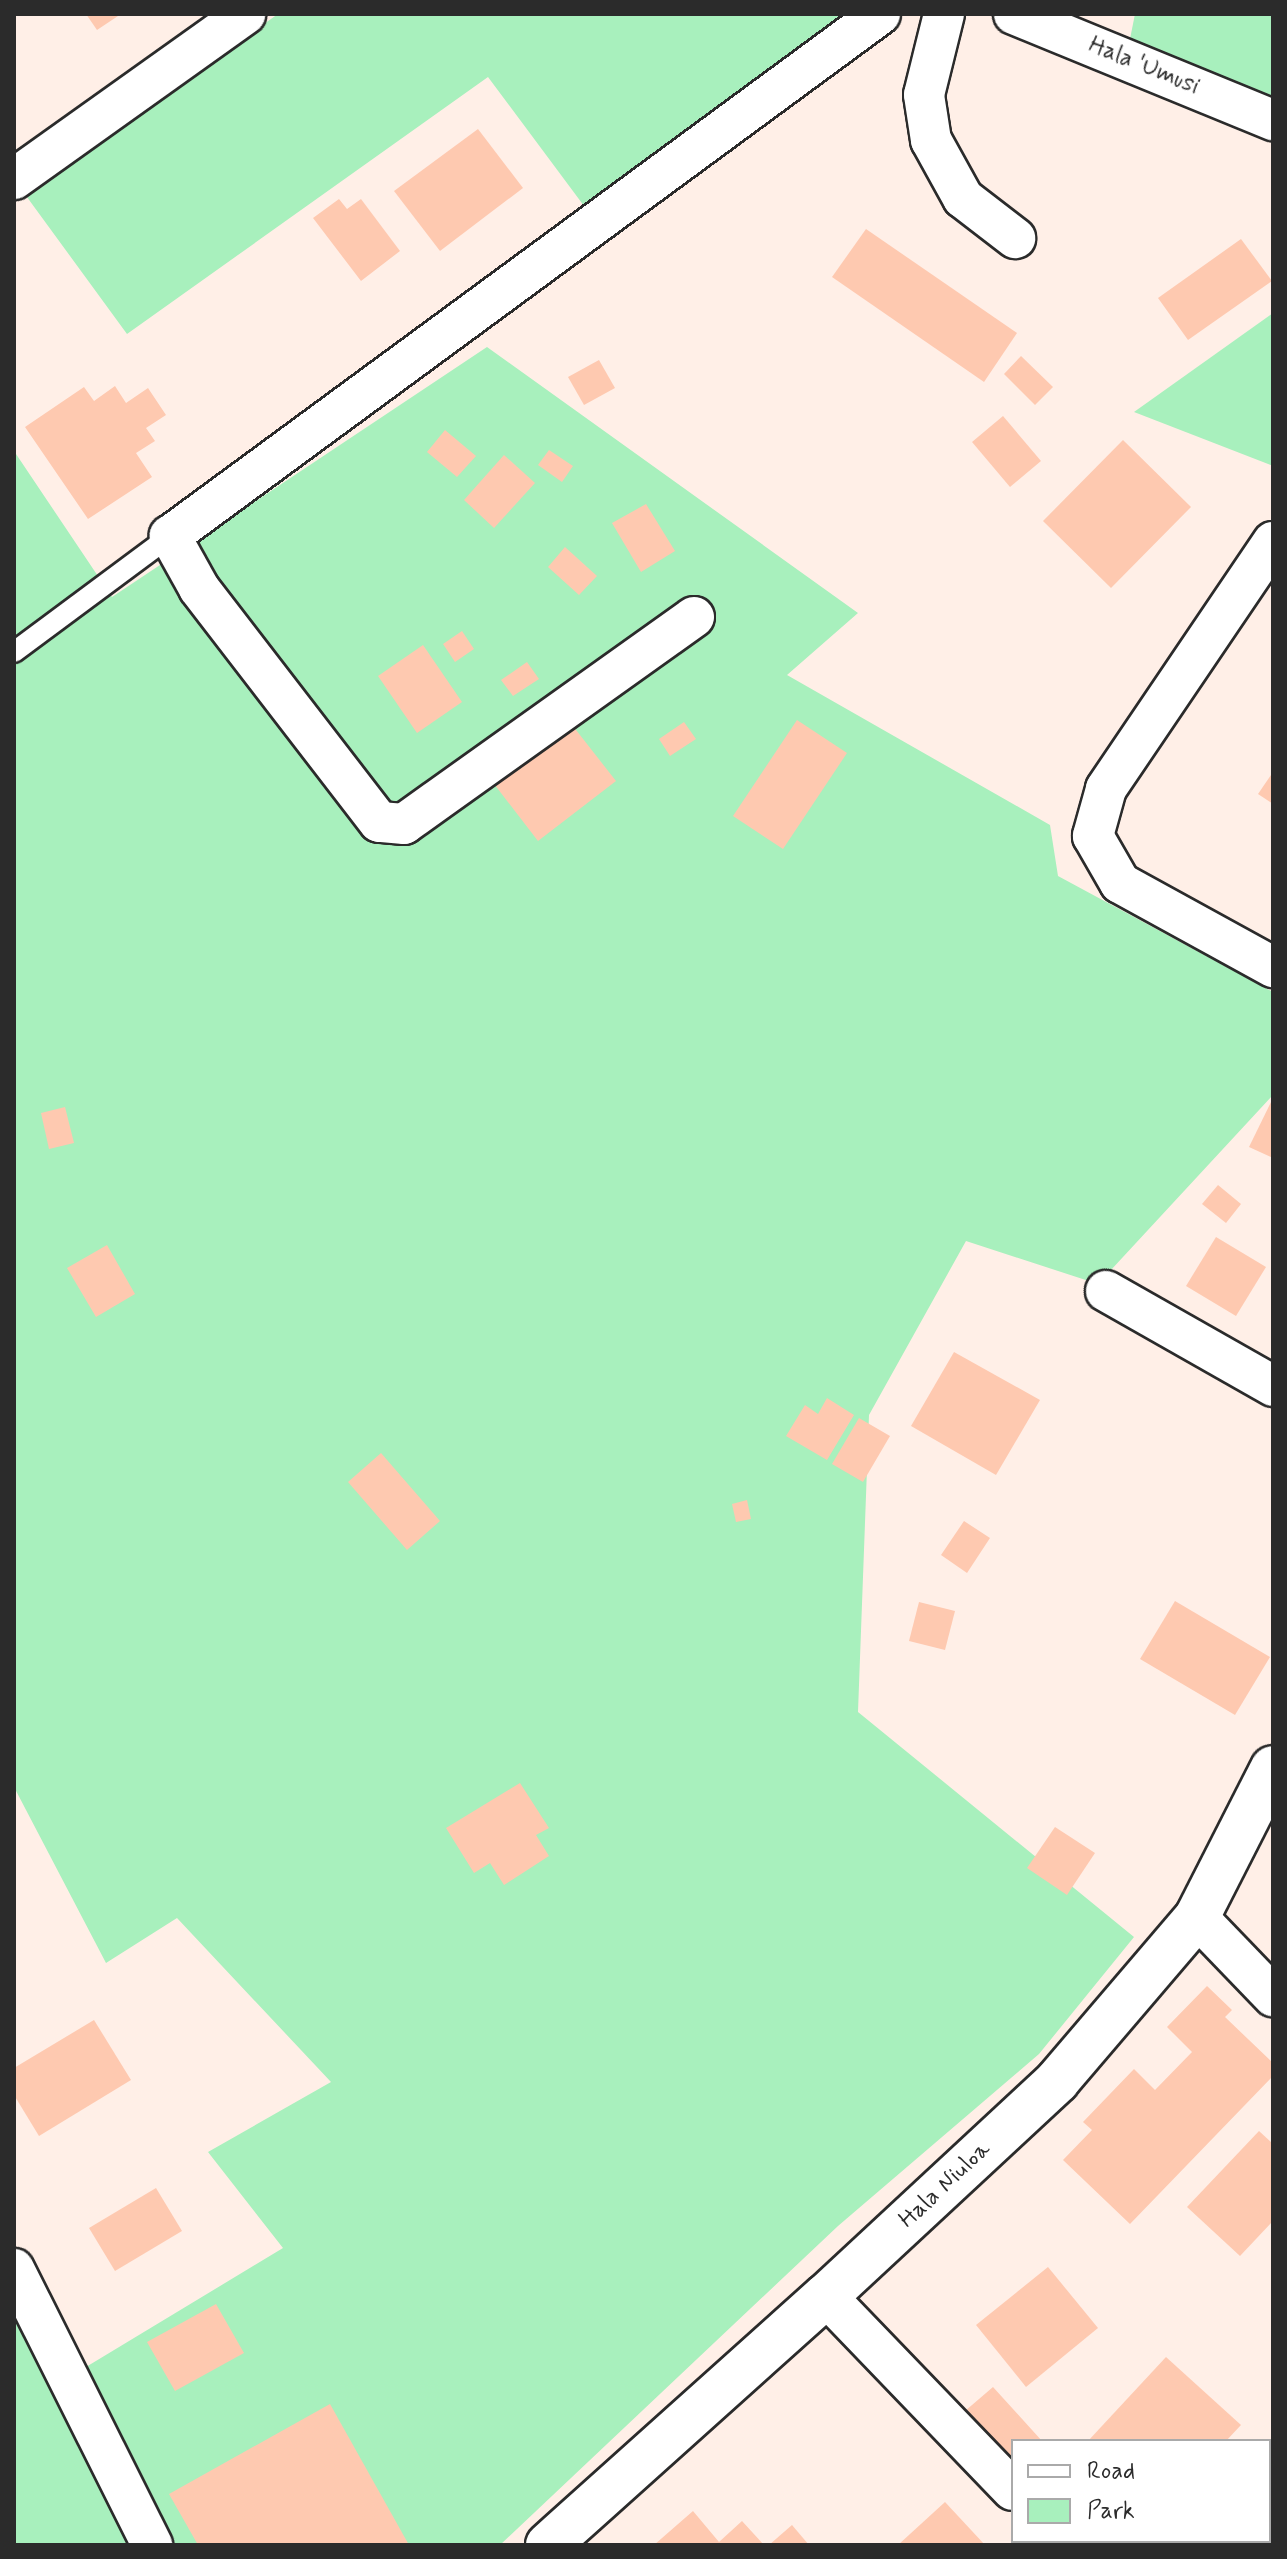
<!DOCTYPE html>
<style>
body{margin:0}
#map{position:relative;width:1287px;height:2559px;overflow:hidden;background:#ffefe7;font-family:Mynerve,sans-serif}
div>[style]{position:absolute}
.green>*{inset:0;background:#a8f0bd}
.building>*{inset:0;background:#fec9b0}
.roads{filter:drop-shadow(2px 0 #2b2b2b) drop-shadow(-2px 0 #2b2b2b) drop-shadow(0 2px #2b2b2b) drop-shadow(0 -2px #2b2b2b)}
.service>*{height:20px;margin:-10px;padding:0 10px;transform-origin:10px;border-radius:10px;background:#fff}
.minor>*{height:40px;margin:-20px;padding:0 20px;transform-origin:20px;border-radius:20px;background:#fff}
.tertiary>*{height:44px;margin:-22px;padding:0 22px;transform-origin:22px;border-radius:22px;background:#fff}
span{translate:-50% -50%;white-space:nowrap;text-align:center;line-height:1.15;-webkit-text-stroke:6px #fff;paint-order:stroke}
.street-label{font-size:24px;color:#2b2b2b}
.frame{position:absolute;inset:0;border:16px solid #2b2b2b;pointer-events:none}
.legend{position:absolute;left:1011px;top:2439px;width:260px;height:104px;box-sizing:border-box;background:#fff;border:2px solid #aaa;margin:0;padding:10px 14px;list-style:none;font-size:24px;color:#2b2b2b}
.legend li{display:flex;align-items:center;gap:16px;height:40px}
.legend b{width:40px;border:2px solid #aaa}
</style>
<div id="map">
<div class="green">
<div style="clip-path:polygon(278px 14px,862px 14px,590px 214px,488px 77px,127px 334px,24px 193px)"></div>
<div style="clip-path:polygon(1135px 14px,1273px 14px,1273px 101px,1129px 44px)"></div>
<div style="clip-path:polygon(1273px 313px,1273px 466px,1134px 412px)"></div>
<div style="clip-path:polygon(487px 347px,858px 613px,787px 675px,1050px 825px,1058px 876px,1273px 992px,1273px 1095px,1098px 1284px,966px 1241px,869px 1415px,858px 1712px,1134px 1937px,1039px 2054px,838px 2226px,500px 2545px,167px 2545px,81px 2370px,283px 2248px,208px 2152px,331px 2082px,177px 1918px,106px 1963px,14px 1787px,14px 451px,112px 597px)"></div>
<div style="clip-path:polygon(14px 2316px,53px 2387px,135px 2545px,14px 2545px)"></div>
</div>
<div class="building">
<div style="clip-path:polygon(86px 14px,121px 14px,97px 30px)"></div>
<div style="clip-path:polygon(478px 129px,523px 188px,440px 251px,394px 191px)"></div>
<div style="clip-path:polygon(339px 199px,347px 209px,361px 199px,400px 251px,361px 281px,313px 218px)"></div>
<div style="clip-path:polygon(866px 229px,1017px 333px,984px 382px,832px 277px)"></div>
<div style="clip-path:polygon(1241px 239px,1272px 281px,1188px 340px,1158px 298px)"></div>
<div style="clip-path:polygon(1021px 356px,1053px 387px,1035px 405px,1004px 374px)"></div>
<div style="clip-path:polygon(599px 360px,615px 388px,584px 405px,568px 377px)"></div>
<div style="clip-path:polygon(115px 386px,126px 403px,148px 388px,166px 415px,146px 428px,155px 441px,136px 453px,152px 477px,88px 519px,25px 427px,84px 387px,94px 401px)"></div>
<div style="clip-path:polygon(1003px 416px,1041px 461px,1010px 487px,972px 442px)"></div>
<div style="clip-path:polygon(445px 430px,476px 456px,457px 477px,427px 452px)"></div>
<div style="clip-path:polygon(1123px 440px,1191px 507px,1111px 588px,1043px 521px)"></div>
<div style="clip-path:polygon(549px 450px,573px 466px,562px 482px,538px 465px)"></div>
<div style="clip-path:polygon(504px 455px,535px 483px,494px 528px,464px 500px)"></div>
<div style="clip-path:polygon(646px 504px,675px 551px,641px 572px,612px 523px)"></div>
<div style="clip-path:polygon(565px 547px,597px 576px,579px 595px,548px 567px)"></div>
<div style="clip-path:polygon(462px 631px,474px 649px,455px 662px,443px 644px)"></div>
<div style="clip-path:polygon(423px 645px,462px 702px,417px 733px,378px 676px)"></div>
<div style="clip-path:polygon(527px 662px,539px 679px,513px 696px,501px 680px)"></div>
<div style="clip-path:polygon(797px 720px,847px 753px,783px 849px,733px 816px)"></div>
<div style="clip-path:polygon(569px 721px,616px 781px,538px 841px,491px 780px)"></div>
<div style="clip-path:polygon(684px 722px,696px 739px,670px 756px,659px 739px)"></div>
<div style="clip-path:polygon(1273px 772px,1273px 804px,1258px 794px)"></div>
<div style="clip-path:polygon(1273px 1098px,1273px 1158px,1249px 1147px)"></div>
<div style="clip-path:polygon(65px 1107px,74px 1143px,49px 1149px,41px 1113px)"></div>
<div style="clip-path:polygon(1218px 1185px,1241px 1204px,1226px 1223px,1202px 1204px)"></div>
<div style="clip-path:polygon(1216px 1237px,1266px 1267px,1236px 1316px,1186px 1286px)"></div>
<div style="clip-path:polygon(107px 1245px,135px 1294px,96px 1317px,67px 1268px)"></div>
<div style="clip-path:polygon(954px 1352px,1040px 1400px,996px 1475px,911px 1426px)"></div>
<div style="clip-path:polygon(827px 1398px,854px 1415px,827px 1460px,786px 1436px,805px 1405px,818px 1414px)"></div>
<div style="clip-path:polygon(859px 1418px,890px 1436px,863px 1482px,832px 1464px)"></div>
<div style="clip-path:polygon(381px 1453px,440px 1521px,407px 1550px,348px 1482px)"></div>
<div style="clip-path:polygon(747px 1500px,751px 1519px,736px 1522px,732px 1504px)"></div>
<div style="clip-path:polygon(964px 1521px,990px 1538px,967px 1573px,941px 1555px)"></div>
<div style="clip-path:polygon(1175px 1601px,1270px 1657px,1235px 1715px,1140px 1659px)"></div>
<div style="clip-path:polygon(919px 1602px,955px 1611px,945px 1650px,909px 1641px)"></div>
<div style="clip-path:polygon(520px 1783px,549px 1828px,536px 1835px,549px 1856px,504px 1885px,490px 1863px,474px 1873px,446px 1828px)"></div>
<div style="clip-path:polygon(1055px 1827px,1095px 1853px,1067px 1895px,1027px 1868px)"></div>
<div style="clip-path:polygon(1207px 1986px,1232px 2010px,1225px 2017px,1273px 2063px,1273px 2076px,1130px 2224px,1063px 2160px,1092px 2130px,1083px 2122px,1134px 2069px,1155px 2090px,1192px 2052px,1167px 2027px)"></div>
<div style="clip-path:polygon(94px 2020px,131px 2080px,39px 2136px,14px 2095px,14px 2068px)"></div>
<div style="clip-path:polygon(1259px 2131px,1273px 2144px,1273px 2221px,1240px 2256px,1187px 2207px)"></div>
<div style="clip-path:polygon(156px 2188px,182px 2231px,115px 2271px,89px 2228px)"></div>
<div style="clip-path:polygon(1048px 2267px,1098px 2328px,1026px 2387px,976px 2325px)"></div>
<div style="clip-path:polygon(216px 2304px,244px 2353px,175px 2391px,147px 2342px)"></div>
<div style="clip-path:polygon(1166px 2357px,1241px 2425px,1226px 2441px,1088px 2441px)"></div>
<div style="clip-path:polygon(993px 2387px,1042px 2441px,1013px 2441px,1013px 2464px,965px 2411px)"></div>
<div style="clip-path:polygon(330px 2404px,409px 2545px,198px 2545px,169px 2494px)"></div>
<div style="clip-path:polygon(945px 2502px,985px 2545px,898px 2545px)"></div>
<div style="clip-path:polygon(693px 2511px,719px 2542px,742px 2521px,764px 2545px,654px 2545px)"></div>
<div style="clip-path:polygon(792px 2525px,809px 2545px,769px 2545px)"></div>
<div style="clip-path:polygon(1160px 2541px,1261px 2541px,1257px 2545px,1156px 2545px)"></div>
</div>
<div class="roads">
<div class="service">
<div style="left:14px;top:652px;width:194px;rotate:-36.6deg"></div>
</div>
<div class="minor">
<div style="left:944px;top:14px;width:83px;rotate:103.9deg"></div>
<div style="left:924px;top:95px;width:46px;rotate:81.2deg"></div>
<div style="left:931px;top:140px;width:66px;rotate:61.1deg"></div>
<div style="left:963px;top:198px;width:66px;rotate:37.6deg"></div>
<div style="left:1014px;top:14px;width:280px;rotate:22.3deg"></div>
<div style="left:14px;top:179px;width:284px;rotate:-35.5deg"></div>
<div style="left:1273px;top:542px;width:298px;rotate:124.1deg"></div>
<div style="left:1106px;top:789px;width:49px;rotate:105.5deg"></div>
<div style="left:1093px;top:836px;width:54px;rotate:60.1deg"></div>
<div style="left:1120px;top:883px;width:175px;rotate:28.8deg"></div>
<div style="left:694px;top:617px;width:356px;rotate:144.5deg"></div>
<div style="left:404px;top:824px;width:25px;rotate:-175deg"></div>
<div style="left:379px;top:822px;width:295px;rotate:-127.6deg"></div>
<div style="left:199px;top:588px;width:60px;rotate:-119.1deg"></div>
<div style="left:170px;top:536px;width:881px;rotate:-36.32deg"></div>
<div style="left:1106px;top:1291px;width:192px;rotate:29.6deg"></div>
<div style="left:1197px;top:1917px;width:110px;rotate:46.1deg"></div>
<div style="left:14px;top:2269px;width:309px;rotate:63.4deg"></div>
<div style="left:826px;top:2296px;width:269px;rotate:46.1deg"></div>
<div style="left:1062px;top:2541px;width:6px;rotate:45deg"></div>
</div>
<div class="tertiary">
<div style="left:548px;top:2545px;width:373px;rotate:-41.9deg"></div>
<div style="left:826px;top:2296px;width:316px;rotate:-42.9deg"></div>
<div style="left:1057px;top:2081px;width:216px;rotate:-49.5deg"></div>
<div style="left:1197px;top:1917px;width:167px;rotate:-63deg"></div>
</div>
</div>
<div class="street-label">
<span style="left:1144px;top:66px;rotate:22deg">Hala 'Umusi</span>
<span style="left:945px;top:2185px;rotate:-43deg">Hala Niuloa</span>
</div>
<div class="frame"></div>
<ul class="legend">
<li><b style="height:10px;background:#fff"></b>Road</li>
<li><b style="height:22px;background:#a8f0bd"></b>Park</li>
</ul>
</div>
